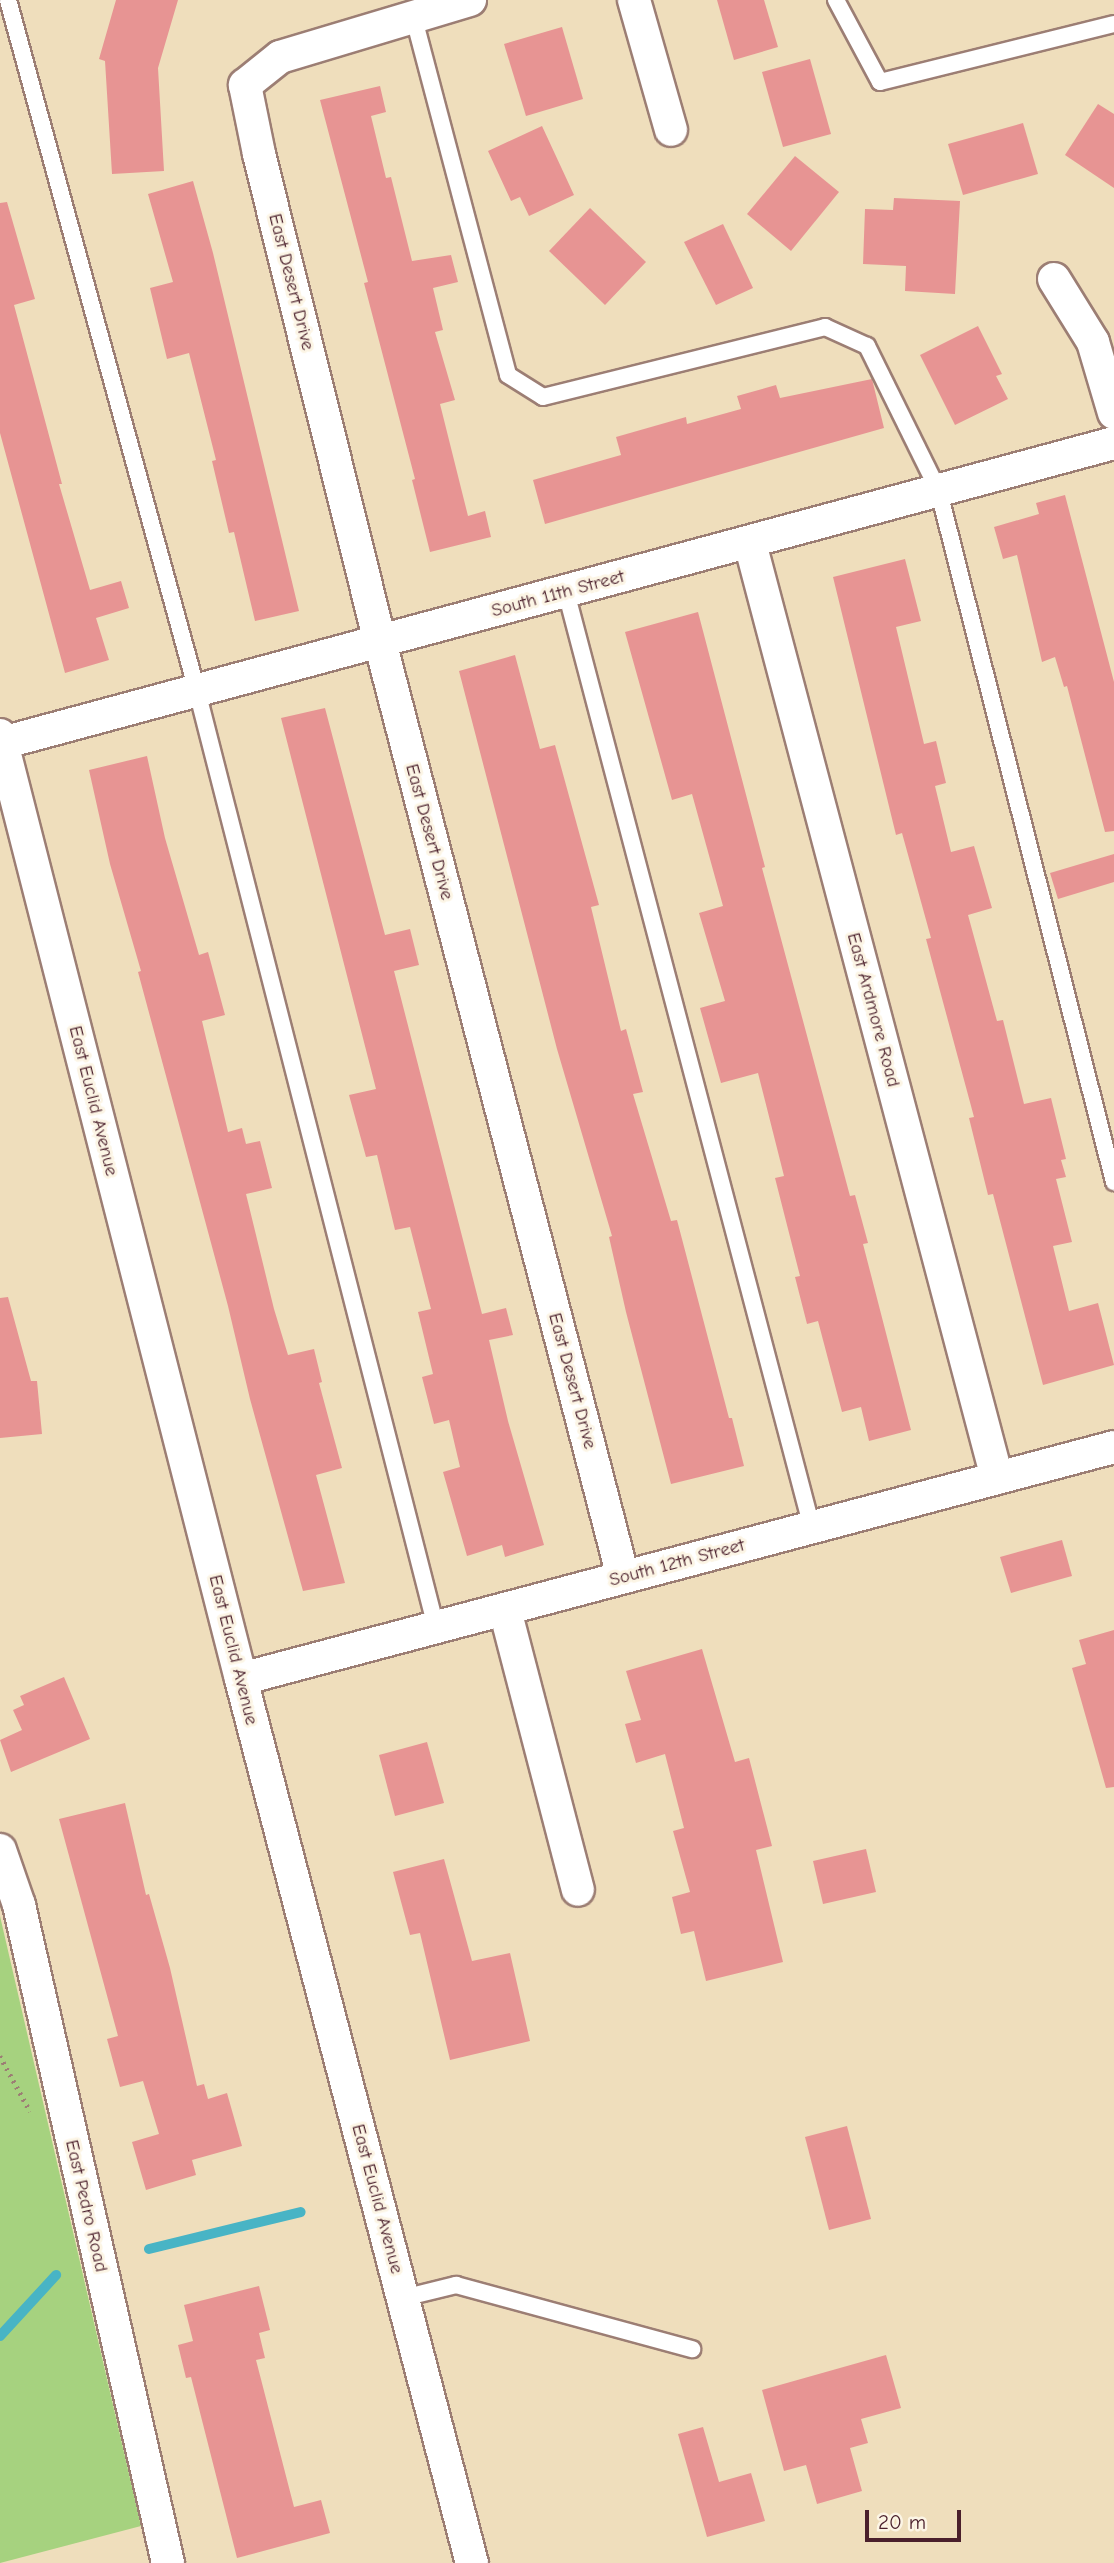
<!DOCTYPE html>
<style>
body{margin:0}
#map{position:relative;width:1114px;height:2563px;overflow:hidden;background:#efdebc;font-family:"Comic Neue",sans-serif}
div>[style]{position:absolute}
.green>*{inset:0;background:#a6d27f}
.stream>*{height:10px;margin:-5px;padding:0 5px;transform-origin:5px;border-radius:5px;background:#48b4c5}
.building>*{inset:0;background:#e79493}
.path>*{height:4.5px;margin-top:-2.25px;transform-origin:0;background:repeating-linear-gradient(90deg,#9c7e74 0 2px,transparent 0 7px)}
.roads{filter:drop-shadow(2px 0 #9c7e74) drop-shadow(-2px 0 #9c7e74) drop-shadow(0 2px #9c7e74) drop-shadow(0 -2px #9c7e74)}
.service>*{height:16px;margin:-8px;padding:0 8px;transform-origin:8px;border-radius:8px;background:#fff}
.minor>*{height:32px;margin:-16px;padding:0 16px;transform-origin:16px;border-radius:16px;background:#fff}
span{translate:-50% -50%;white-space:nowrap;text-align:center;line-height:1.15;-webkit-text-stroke:6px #fcf5e5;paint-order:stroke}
.street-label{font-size:19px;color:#4a1f2b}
.scale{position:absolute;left:865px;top:2510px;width:96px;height:32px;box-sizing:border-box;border:4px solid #4a1f2b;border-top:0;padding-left:9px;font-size:21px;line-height:24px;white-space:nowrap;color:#4a1f2b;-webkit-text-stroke:5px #fcf5e5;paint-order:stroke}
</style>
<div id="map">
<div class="green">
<div style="clip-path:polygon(0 1916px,141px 2526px,0 2563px)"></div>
</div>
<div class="stream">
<div style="left:149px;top:2249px;width:156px;rotate:-13.7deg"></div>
<div style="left:0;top:2336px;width:83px;rotate:-47.4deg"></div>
</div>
<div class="building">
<div style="clip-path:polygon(116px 0,178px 0,158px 68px,164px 171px,112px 174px,105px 61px,99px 59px)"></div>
<div style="clip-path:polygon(717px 0,764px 0,778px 47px,734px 60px)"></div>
<div style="clip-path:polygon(562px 27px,583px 99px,526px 116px,504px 44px)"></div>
<div style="clip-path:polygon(810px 59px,831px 134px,783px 147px,762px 72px)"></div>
<div style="clip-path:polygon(380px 86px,386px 112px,371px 116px,386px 178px,391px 177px,412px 261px,451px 255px,458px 282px,433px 288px,443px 330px,435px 332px,455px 400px,440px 404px,468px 516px,485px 511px,491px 537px,430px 552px,412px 480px,415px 479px,364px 283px,368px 282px,320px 100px)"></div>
<div style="clip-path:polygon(1098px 104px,1114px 114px,1114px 188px,1065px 155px)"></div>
<div style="clip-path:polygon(1023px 123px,1038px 174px,963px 195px,948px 144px)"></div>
<div style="clip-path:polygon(542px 126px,574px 195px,529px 216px,520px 197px,511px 201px,488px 151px)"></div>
<div style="clip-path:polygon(795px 156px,839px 192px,791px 251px,747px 214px)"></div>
<div style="clip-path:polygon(193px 181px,213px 253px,299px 611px,255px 621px,234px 532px,229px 533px,212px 461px,216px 460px,189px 353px,167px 359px,150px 288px,173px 282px,148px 194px)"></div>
<div style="clip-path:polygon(894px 198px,960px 201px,955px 294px,905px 291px,906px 266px,863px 264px,865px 209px,893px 210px)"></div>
<div style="clip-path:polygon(7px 202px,35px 299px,14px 305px,62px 484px,59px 484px,90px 590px,121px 581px,129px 608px,96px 618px,109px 660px,65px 673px,0 433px,0 203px)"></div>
<div style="clip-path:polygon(590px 208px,646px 262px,605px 305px,549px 251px)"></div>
<div style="clip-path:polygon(723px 224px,753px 288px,716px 305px,684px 242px)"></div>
<div style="clip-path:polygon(978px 326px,1002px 374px,996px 376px,1008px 399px,955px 425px,920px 355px)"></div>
<div style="clip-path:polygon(872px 379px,884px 428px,545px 524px,533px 480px,621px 455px,616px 437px,686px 417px,687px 424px,741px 409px,737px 396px,776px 385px,780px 398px)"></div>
<div style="clip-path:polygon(1065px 495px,1114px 682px,1114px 831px,1105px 832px,1067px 686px,1064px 687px,1055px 657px,1042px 662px,1017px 555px,1003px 559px,994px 527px,1039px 514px,1036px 503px)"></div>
<div style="clip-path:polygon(905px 559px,921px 621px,896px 627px,924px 744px,936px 741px,946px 783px,935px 786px,951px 852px,974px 846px,992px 908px,968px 915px,997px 1021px,1003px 1020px,1024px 1104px,1051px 1098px,1066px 1159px,1061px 1160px,1066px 1177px,1056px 1179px,1072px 1242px,1053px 1246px,1069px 1311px,1098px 1303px,1114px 1365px,1043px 1385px,993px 1194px,988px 1195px,969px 1118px,974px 1117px,926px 939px,931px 938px,902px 833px,896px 835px,833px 577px)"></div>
<div style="clip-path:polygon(698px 612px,765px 867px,762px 868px,850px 1196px,855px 1195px,868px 1243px,863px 1244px,911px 1430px,869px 1441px,861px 1407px,842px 1412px,818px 1321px,807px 1324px,795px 1277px,800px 1276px,775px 1178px,784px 1176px,758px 1073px,721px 1083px,700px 1008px,725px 1001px,699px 913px,723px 906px,692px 794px,672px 800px,625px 632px)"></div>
<div style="clip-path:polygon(515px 655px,540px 749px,555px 745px,599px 905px,591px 907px,621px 1031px,626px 1029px,643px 1092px,633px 1094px,671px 1221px,677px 1220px,729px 1418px,732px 1418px,744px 1466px,671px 1484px,626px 1312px,609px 1237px,612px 1236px,557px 1049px,459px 671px)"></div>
<div style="clip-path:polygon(325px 708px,385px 935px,410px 929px,419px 965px,394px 971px,482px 1314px,506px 1308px,513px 1335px,489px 1340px,508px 1421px,544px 1545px,505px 1557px,502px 1545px,467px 1556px,443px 1472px,460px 1467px,449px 1420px,434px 1424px,422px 1377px,433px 1374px,418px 1312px,431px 1309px,410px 1227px,395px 1230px,377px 1155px,366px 1157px,349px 1095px,376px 1089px,281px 718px)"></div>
<div style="clip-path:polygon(147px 756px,165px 838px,199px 955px,208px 952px,225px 1015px,202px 1021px,228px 1132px,242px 1128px,246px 1144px,260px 1141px,272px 1188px,246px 1194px,274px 1309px,288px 1355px,314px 1349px,322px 1382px,319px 1383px,342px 1468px,316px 1475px,345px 1583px,303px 1591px,250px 1399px,228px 1306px,138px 972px,141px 971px,110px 864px,89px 770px)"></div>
<div style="clip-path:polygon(1114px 854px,1114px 882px,1058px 899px,1050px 873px)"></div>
<div style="clip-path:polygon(8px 1297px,31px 1381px,37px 1381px,42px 1434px,0 1438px,0 1298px)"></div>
<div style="clip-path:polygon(1062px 1540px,1072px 1576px,1011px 1593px,1000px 1557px)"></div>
<div style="clip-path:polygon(1114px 1630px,1114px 1787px,1106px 1788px,1072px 1668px,1086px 1664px,1079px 1640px)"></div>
<div style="clip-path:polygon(702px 1649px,735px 1762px,749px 1758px,772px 1846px,756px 1850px,783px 1962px,706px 1981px,694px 1931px,681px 1934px,672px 1897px,690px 1892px,673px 1831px,684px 1828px,665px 1754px,636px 1763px,625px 1724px,641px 1720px,626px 1671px)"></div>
<div style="clip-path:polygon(64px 1677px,90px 1739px,11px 1772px,0 1740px,22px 1730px,13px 1710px,24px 1705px,20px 1696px)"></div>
<div style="clip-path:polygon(427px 1742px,444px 1803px,395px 1816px,379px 1755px)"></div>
<div style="clip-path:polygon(125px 1803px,146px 1895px,149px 1894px,170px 1968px,197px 2086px,204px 2084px,208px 2099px,227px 2093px,242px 2146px,192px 2160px,196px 2175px,146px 2190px,132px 2142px,159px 2134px,143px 2081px,120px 2087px,107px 2039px,118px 2036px,59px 1819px)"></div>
<div style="clip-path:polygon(866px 1849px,876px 1892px,823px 1904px,813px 1861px)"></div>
<div style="clip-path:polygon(444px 1859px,472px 1961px,510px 1953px,530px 2041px,450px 2060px,420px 1933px,410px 1935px,393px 1872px)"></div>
<div style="clip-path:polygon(847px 2126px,871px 2219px,829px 2230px,805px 2137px)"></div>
<div style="clip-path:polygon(259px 2286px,270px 2330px,259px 2333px,265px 2358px,256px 2360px,294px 2507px,321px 2500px,330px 2533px,237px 2558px,191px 2377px,186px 2378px,178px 2345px,193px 2341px,184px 2305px)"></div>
<div style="clip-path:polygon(886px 2355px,901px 2408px,861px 2419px,868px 2443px,850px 2448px,862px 2491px,817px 2504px,806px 2465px,784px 2471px,762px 2390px)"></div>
<div style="clip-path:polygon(703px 2427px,719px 2482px,751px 2473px,765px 2521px,707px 2537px,678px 2434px)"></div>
</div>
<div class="path">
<div style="left:0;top:2056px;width:63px;rotate:61.4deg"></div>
</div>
<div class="roads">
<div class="service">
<div style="left:8px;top:0;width:716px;rotate:74.7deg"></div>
<div style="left:197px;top:691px;width:966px;rotate:75.68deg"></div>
<div style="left:836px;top:0;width:93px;rotate:61.8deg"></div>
<div style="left:880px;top:82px;width:241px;rotate:-13.9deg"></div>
<div style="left:413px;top:15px;width:372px;rotate:75.2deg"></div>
<div style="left:508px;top:375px;width:41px;rotate:32.2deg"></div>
<div style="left:543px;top:397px;width:291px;rotate:-13.9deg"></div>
<div style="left:825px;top:327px;width:46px;rotate:24.3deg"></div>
<div style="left:867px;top:346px;width:163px;rotate:63.7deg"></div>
<div style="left:939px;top:492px;width:712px;rotate:75.77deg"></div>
<div style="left:566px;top:592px;width:968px;rotate:75.27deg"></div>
<div style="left:403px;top:2298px;width:55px;rotate:-13.8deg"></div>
<div style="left:456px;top:2285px;width:245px;rotate:15.2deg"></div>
</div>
<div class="minor">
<div style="left:470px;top:0;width:198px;rotate:163.3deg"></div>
<div style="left:280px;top:57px;width:45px;rotate:141.3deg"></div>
<div style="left:245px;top:85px;width:70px;rotate:78.5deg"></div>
<div style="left:259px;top:154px;width:503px;rotate:76.07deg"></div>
<div style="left:380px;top:642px;width:966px;rotate:75.43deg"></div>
<div style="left:634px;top:0;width:135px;rotate:74.1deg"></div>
<div style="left:1054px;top:279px;width:74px;rotate:58.2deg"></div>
<div style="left:1093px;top:342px;width:74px;rotate:73.5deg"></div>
<div style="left:750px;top:543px;width:967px;rotate:75.2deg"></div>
<div style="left:0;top:735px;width:974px;rotate:75.68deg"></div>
<div style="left:241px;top:1679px;width:914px;rotate:75.36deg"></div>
<div style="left:2px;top:743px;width:1152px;rotate:-15.1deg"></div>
<div style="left:505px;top:1610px;width:289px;rotate:75.4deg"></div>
<div style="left:241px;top:1679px;width:903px;rotate:-14.88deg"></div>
<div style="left:0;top:1850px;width:58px;rotate:70.9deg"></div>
<div style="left:19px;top:1905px;width:675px;rotate:77.24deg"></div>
</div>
</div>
<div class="street-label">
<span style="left:291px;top:282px;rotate:76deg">East Desert Drive</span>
<span style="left:558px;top:594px;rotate:-15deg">South 11th Street</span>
<span style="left:429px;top:832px;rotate:75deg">East Desert Drive</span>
<span style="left:873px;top:1010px;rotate:75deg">East Ardmore Road</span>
<span style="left:93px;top:1101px;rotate:76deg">East Euclid Avenue</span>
<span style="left:572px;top:1381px;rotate:75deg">East Desert Drive</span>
<span style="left:677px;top:1563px;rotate:-15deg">South 12th Street</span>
<span style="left:233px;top:1650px;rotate:76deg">East Euclid Avenue</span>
<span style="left:377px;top:2199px;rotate:75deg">East Euclid Avenue</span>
<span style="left:86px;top:2206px;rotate:77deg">East Pedro Road</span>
</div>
<div class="scale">20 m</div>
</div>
